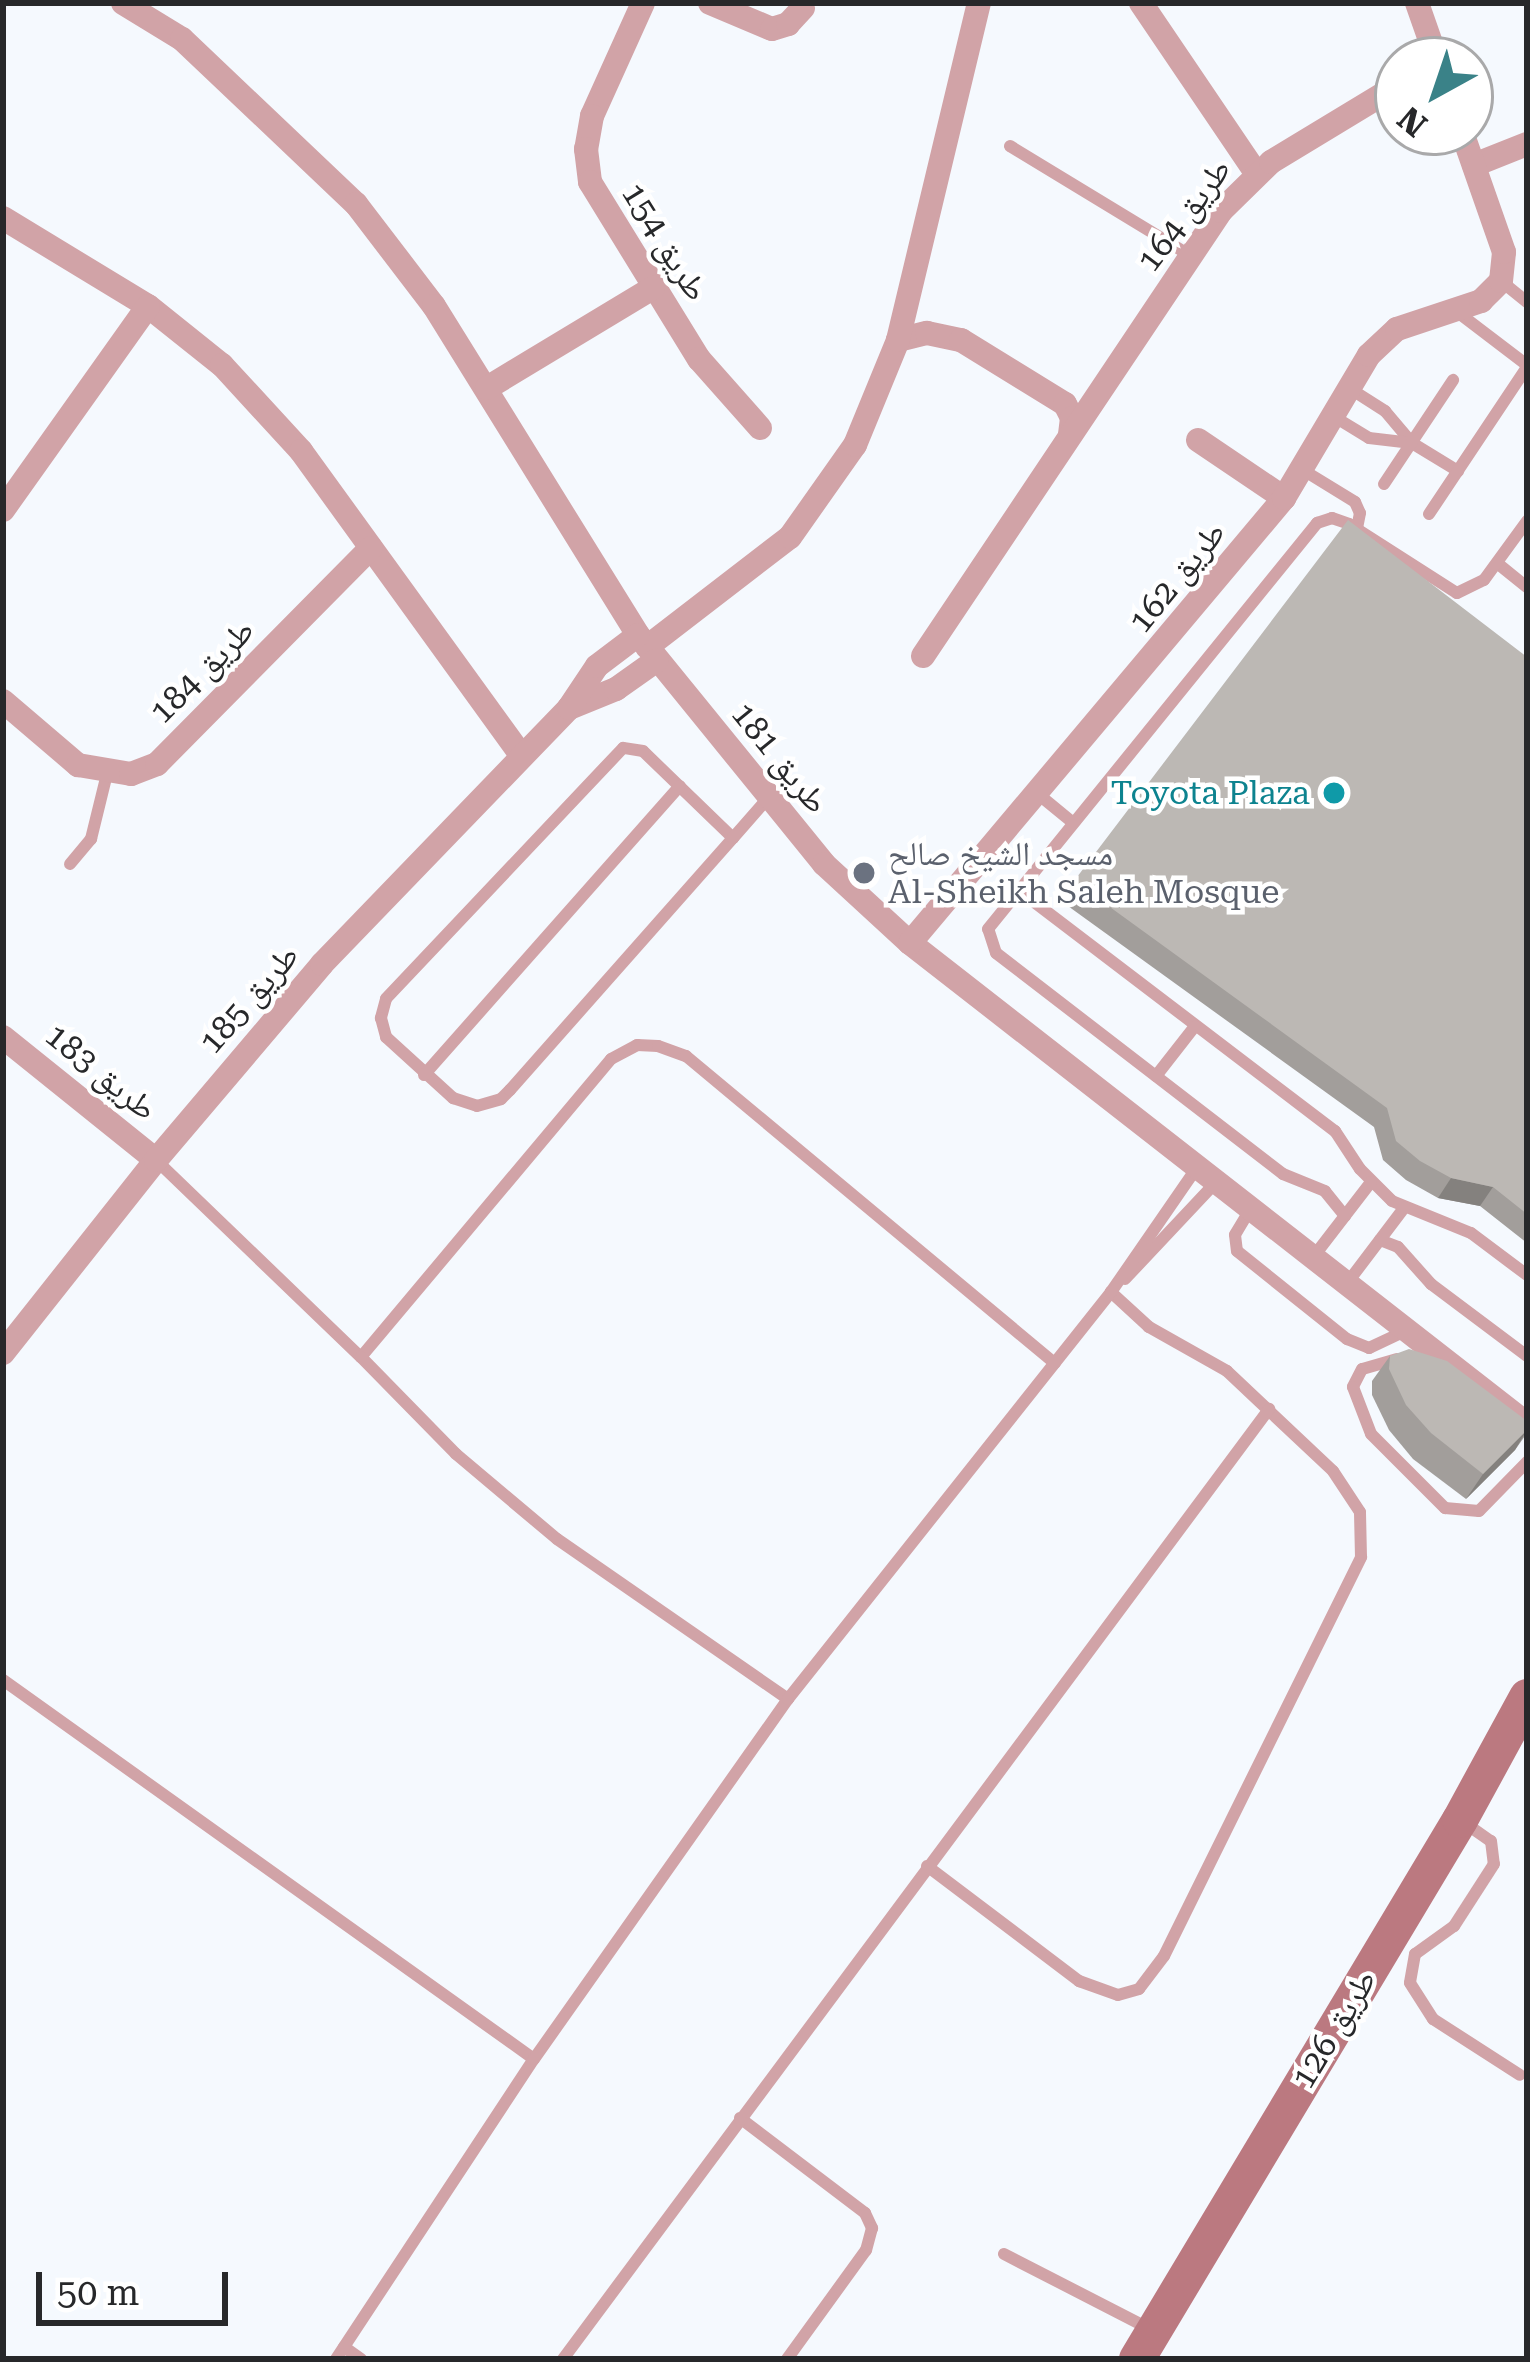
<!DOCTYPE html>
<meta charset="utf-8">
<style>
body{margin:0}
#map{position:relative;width:1530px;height:2362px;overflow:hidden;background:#f5f9fe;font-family:"Roboto Serif","Noto Naskh Arabic",serif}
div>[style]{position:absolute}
.lane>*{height:12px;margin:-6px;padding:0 6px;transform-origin:6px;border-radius:6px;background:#d1a3a7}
.street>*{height:24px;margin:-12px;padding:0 12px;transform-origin:12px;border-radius:12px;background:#d1a3a7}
.secondary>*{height:36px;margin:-18px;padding:0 18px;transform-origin:18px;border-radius:18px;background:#bb7980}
.wall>*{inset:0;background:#a29e9b}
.shaded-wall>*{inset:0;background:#84817e}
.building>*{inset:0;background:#bcb8b4}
.dots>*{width:33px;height:33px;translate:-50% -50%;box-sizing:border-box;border:6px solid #fff;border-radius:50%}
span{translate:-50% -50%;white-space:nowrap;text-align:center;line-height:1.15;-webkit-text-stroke:9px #fff;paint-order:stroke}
.street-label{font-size:33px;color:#27282a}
.culture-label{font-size:33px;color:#0d838f}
.right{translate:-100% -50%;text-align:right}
.worship-label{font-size:33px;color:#5b616d}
.left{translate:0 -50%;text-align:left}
.frame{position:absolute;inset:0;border:6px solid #27282a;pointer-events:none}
.north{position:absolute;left:1374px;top:36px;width:120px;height:120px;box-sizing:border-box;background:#fff;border:3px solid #a9a9aa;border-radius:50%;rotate:220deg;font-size:33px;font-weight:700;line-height:48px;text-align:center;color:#27282a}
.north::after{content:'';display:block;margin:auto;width:42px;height:54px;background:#3a8288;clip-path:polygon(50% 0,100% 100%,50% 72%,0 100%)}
.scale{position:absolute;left:36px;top:2272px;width:192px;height:54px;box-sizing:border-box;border:6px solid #27282a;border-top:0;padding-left:15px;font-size:36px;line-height:42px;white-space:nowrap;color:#27282a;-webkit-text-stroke:9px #fff;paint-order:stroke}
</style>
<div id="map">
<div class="lane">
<div style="left:1010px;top:146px;width:212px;rotate:31.3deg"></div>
<div style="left:1501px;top:281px;width:33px;rotate:39deg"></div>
<div style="left:1456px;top:311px;width:89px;rotate:37.3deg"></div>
<div style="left:1349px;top:388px;width:43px;rotate:32.6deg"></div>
<div style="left:1385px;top:411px;width:42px;rotate:49.8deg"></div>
<div style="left:1412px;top:443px;width:54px;rotate:31.3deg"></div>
<div style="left:1333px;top:416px;width:42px;rotate:31.4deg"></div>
<div style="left:1369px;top:438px;width:43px;rotate:6.6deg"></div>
<div style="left:1303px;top:470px;width:61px;rotate:31.6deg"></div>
<div style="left:1355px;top:502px;width:12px;rotate:66deg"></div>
<div style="left:1360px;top:513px;width:16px;rotate:101deg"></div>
<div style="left:1384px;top:484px;width:125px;rotate:-56.4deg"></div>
<div style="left:1429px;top:514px;width:177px;rotate:-56.3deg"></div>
<div style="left:1497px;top:563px;width:38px;rotate:39deg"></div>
<div style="left:1038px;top:794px;width:44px;rotate:39.5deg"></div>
<div style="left:733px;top:838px;width:125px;rotate:-136deg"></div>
<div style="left:643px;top:751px;width:20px;rotate:-171deg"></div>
<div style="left:623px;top:748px;width:345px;rotate:133.4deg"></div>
<div style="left:386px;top:999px;width:20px;rotate:105deg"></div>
<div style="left:381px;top:1018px;width:20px;rotate:75deg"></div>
<div style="left:386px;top:1037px;width:91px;rotate:42.3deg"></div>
<div style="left:453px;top:1098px;width:25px;rotate:18deg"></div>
<div style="left:477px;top:1106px;width:25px;rotate:-16deg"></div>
<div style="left:501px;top:1099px;width:13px;rotate:-45deg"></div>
<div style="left:510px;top:1090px;width:337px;rotate:-48.5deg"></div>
<div style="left:733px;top:838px;width:55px;rotate:-48.7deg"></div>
<div style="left:70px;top:864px;width:33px;rotate:-50deg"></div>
<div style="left:91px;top:839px;width:67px;rotate:-76.2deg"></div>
<div style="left:1017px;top:889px;width:400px;rotate:37.3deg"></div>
<div style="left:1335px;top:1131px;width:45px;rotate:56.7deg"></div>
<div style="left:1360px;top:1169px;width:45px;rotate:45deg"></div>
<div style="left:1392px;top:1201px;width:85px;rotate:22.1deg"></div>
<div style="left:1471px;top:1233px;width:70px;rotate:36.9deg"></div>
<div style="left:424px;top:1075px;width:386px;rotate:-48.5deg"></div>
<div style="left:1156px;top:1076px;width:63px;rotate:-52deg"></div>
<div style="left:157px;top:1161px;width:283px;rotate:43.9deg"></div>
<div style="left:361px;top:1357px;width:389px;rotate:-50deg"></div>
<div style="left:611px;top:1059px;width:30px;rotate:-28deg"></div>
<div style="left:637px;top:1045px;width:21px;rotate:3deg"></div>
<div style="left:658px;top:1046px;width:30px;rotate:20deg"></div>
<div style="left:686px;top:1056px;width:480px;rotate:39.8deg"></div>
<div style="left:1251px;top:1208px;width:31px;rotate:121deg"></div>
<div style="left:1235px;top:1235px;width:16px;rotate:83deg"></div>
<div style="left:1237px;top:1251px;width:141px;rotate:38.7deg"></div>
<div style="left:1347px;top:1339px;width:24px;rotate:22deg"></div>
<div style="left:1369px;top:1348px;width:42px;rotate:-25.3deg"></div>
<div style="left:1345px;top:1216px;width:32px;rotate:-129deg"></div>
<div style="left:1325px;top:1191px;width:45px;rotate:-158deg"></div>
<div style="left:1283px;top:1174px;width:362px;rotate:-142.4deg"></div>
<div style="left:996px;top:953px;width:25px;rotate:-108deg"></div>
<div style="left:988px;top:929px;width:523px;rotate:-50.98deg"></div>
<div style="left:1317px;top:523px;width:16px;rotate:-18deg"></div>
<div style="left:1332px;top:518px;width:18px;rotate:19deg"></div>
<div style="left:1349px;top:524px;width:128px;rotate:32.6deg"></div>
<div style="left:1457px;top:593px;width:30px;rotate:-26deg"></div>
<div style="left:1484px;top:580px;width:73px;rotate:-53.9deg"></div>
<div style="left:1380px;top:1240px;width:19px;rotate:21deg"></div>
<div style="left:1398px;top:1247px;width:50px;rotate:48.3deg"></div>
<div style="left:1431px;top:1284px;width:120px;rotate:36.9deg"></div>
<div style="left:1314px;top:1256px;width:93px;rotate:-52.4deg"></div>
<div style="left:1125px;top:1279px;width:134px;rotate:-46.8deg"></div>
<div style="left:1348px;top:1282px;width:93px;rotate:-52.9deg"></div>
<div style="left:361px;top:1357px;width:136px;rotate:45.6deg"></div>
<div style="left:456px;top:1454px;width:132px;rotate:40.1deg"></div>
<div style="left:557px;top:1539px;width:281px;rotate:34.7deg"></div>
<div style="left:1397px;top:1359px;width:36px;rotate:164deg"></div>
<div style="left:1362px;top:1369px;width:20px;rotate:117deg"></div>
<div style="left:1353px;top:1387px;width:50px;rotate:69deg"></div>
<div style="left:1371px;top:1434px;width:105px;rotate:45deg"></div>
<div style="left:1445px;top:1508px;width:34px;rotate:5deg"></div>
<div style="left:1479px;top:1511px;width:69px;rotate:-45.6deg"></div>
<div style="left:3px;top:1680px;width:652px;rotate:35.52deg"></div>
<div style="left:1462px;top:1821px;width:35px;rotate:35deg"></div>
<div style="left:1491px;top:1841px;width:23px;rotate:83deg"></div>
<div style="left:1494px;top:1864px;width:74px;rotate:122.8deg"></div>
<div style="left:1454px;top:1926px;width:48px;rotate:144.3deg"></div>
<div style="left:1415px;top:1954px;width:29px;rotate:100deg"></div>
<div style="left:1410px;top:1983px;width:43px;rotate:57.4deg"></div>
<div style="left:1433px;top:2019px;width:103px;rotate:32.8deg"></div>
<div style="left:927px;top:1866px;width:191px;rotate:37.1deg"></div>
<div style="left:1079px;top:1981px;width:41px;rotate:19.7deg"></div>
<div style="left:1118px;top:1995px;width:22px;rotate:-16deg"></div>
<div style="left:1139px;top:1989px;width:41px;rotate:-52.9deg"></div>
<div style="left:1164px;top:1956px;width:445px;rotate:-63.7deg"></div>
<div style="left:1361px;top:1557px;width:45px;rotate:-91.3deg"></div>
<div style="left:1360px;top:1512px;width:49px;rotate:-123.4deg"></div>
<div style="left:1333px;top:1471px;width:146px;rotate:-136.7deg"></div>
<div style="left:1227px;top:1371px;width:90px;rotate:-150.6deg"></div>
<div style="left:1149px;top:1327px;width:52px;rotate:-137.4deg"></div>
<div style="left:740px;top:2118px;width:157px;rotate:37.2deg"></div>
<div style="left:865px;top:2213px;width:17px;rotate:65deg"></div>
<div style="left:872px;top:2228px;width:23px;rotate:105deg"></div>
<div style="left:866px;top:2250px;width:135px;rotate:125.9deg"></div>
<div style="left:1004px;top:2254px;width:166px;rotate:27.2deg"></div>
<div style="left:344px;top:2347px;width:21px;rotate:35deg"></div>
<div style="left:336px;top:2359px;width:359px;rotate:-56.6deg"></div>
<div style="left:534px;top:2059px;width:441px;rotate:-54.8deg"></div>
<div style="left:788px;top:1699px;width:520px;rotate:-51.56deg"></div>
<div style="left:1111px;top:1292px;width:153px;rotate:-55.4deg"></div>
<div style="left:563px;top:2359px;width:1184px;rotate:-53.38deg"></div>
</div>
<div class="street">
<div style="left:123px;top:3px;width:69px;rotate:31.4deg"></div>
<div style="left:182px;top:39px;width:240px;rotate:43.5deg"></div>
<div style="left:356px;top:204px;width:128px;rotate:52.6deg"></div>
<div style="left:434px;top:306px;width:387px;rotate:58.2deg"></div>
<div style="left:638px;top:635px;width:295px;rotate:50.9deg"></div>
<div style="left:824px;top:864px;width:117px;rotate:42.6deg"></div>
<div style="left:910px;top:943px;width:782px;rotate:37.94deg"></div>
<div style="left:643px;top:3px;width:124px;rotate:114.3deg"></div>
<div style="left:592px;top:116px;width:34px;rotate:100deg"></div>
<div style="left:586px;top:149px;width:33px;rotate:83deg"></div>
<div style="left:590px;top:182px;width:208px;rotate:58.4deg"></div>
<div style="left:699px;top:359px;width:92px;rotate:48.5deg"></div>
<div style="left:710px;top:3px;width:67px;rotate:22.8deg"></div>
<div style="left:772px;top:29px;width:17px;rotate:-17deg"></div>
<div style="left:788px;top:24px;width:22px;rotate:-47deg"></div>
<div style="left:1141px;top:3px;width:205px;rotate:55.9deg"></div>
<div style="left:1417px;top:3px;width:60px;rotate:70.7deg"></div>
<div style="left:1474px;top:165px;width:57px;rotate:-21.6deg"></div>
<div style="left:3px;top:218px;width:170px;rotate:31.3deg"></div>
<div style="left:148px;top:306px;width:95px;rotate:38.6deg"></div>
<div style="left:222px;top:365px;width:117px;rotate:47.4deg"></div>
<div style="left:301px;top:451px;width:373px;rotate:54.1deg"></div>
<div style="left:898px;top:340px;width:30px;rotate:-14deg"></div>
<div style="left:927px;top:333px;width:35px;rotate:12deg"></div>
<div style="left:961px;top:340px;width:122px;rotate:31.6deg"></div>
<div style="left:1065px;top:404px;width:16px;rotate:63deg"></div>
<div style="left:1072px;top:418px;width:16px;rotate:97deg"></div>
<div style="left:487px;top:388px;width:194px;rotate:-31.1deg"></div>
<div style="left:1198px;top:440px;width:104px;rotate:34deg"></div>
<div style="left:3px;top:510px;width:250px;rotate:-54.6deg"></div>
<div style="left:647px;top:647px;width:180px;rotate:-37.6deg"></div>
<div style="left:790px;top:537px;width:113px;rotate:-54.8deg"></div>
<div style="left:855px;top:445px;width:113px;rotate:-67.7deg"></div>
<div style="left:898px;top:340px;width:347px;rotate:-76.5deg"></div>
<div style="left:923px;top:656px;width:536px;rotate:-56.19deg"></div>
<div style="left:1221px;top:211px;width:70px;rotate:-44.4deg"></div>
<div style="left:1271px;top:162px;width:149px;rotate:-31.2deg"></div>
<div style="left:3px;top:701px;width:99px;rotate:40.5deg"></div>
<div style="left:78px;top:765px;width:54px;rotate:9.6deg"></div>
<div style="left:131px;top:774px;width:28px;rotate:-21deg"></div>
<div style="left:157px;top:764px;width:304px;rotate:-45.3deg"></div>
<div style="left:569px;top:708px;width:51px;rotate:-22deg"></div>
<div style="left:616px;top:689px;width:50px;rotate:-35.3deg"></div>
<div style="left:910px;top:943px;width:581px;rotate:-49.95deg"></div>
<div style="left:1284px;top:498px;width:166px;rotate:-59.3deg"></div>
<div style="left:1369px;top:355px;width:38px;rotate:-43deg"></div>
<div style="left:1397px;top:329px;width:89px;rotate:-18.4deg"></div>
<div style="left:1481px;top:301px;width:28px;rotate:-45deg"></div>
<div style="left:1501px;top:281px;width:29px;rotate:-84deg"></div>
<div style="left:1504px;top:252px;width:127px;rotate:-109.3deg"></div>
<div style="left:3px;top:1037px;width:196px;rotate:38.8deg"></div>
<div style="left:3px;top:1353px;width:246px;rotate:-51.6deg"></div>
<div style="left:156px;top:1160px;width:257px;rotate:-49.7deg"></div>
<div style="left:322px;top:964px;width:356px;rotate:-46deg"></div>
<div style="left:569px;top:708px;width:50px;rotate:-56.3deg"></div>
<div style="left:597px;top:666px;width:51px;rotate:-37.1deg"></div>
</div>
<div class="secondary">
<div style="left:1137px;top:2359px;width:628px;rotate:-59.07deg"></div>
<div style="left:1460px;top:1820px;width:140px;rotate:-61.4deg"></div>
</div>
<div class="wall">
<div style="clip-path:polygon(1527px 657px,1527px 1243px,1480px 1206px,1438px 1198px,1406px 1180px,1383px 1160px,1374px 1127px,1061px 901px,1074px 881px)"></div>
<div style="clip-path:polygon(1390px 1356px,1527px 1421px,1527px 1433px,1515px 1450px,1466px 1499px,1413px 1459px,1389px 1430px,1372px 1395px,1372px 1381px)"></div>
</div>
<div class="shaded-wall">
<div style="clip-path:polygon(1451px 1178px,1493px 1187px,1480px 1206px,1438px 1198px)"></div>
<div style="clip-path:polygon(1527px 1430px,1515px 1450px,1466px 1499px,1483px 1474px)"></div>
</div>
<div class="building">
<div style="clip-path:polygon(1348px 520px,1527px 657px,1527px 1214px,1493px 1187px,1451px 1178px,1420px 1161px,1396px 1141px,1387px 1108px,1074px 881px)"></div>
<div style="clip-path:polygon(1409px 1349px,1447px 1361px,1527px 1421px,1527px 1430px,1483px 1474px,1431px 1433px,1406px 1405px,1389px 1369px,1390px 1356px)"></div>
</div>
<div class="dots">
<div style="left:1334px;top:793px;background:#0f9aa8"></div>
<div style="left:864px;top:873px;background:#6b7280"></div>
</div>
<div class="street-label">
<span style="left:1184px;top:215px;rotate:-53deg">طريق 164</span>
<span style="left:665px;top:242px;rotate:58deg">طريق 154</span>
<span style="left:1177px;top:577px;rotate:-51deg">طريق 162</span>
<span style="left:202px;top:671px;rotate:-45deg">طريق 184</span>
<span style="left:780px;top:758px;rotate:51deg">طريق 181</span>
<span style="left:249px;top:999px;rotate:-49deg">طريق 185</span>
<span style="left:101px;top:1072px;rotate:39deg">طريق 183</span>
<span style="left:1334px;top:2029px;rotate:-59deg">طريق 126</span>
</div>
<div class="culture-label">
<span class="right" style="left:1310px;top:793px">Toyota Plaza</span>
</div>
<div class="worship-label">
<span class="left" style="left:888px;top:873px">مسجد الشيخ صالح<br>Al-Sheikh Saleh Mosque</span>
</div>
<div class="frame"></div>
<div class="north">N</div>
<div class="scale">50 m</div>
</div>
